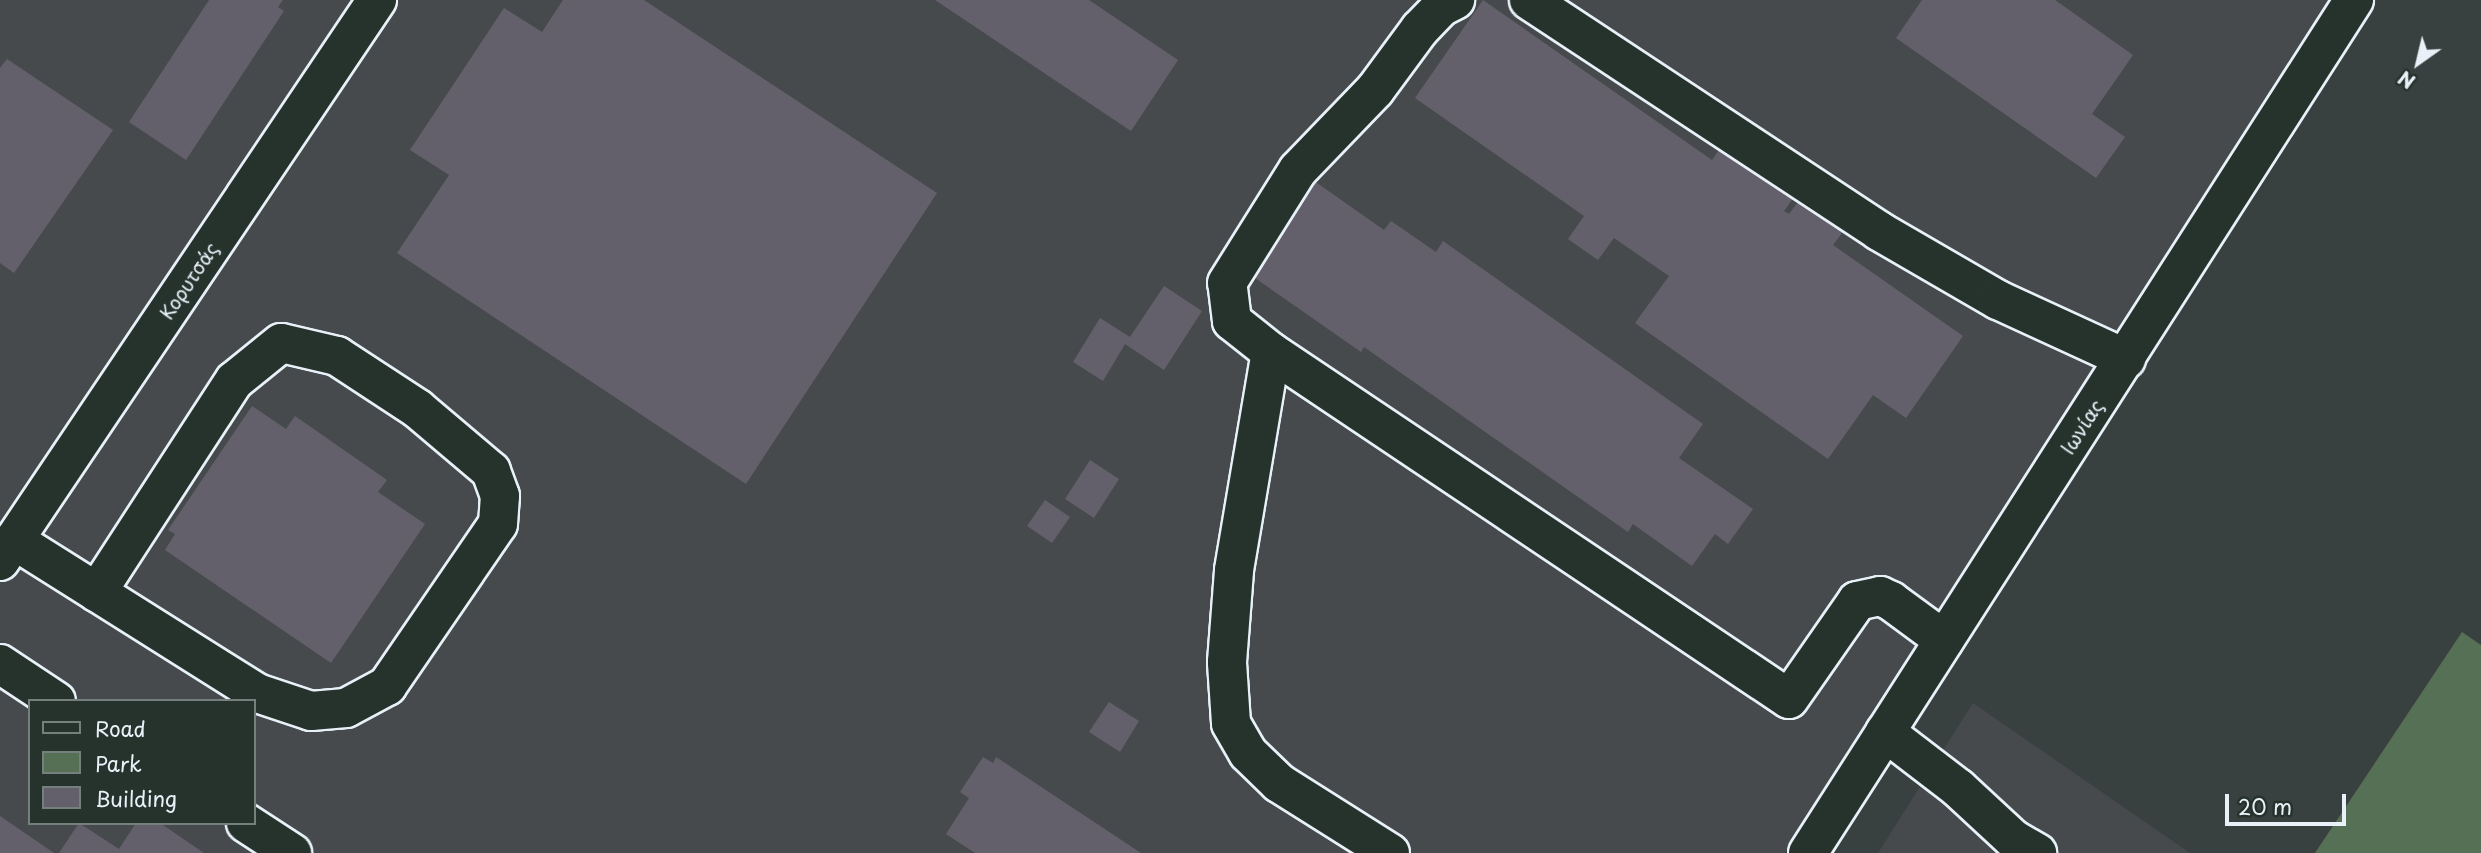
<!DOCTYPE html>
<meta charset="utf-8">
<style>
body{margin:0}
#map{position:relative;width:2481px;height:853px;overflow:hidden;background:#394040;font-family:"Playpen Sans",sans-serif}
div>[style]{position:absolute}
.built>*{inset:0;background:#464a4d}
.green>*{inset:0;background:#567056}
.building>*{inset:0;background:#64606b}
.roads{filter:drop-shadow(2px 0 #e8f1f8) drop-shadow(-2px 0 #e8f1f8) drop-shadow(0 2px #e8f1f8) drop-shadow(0 -2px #e8f1f8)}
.minor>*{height:38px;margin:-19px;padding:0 19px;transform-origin:19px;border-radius:19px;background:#26332d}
span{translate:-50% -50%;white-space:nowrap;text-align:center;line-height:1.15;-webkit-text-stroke:5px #26332d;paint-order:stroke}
.street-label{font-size:19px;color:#e8f1f8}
.legend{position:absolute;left:28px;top:699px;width:228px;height:126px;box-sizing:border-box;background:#26332d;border:2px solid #747f7e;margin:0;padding:9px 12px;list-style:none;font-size:21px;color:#e8f1f8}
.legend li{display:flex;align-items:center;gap:14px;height:35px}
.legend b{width:35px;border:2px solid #747f7e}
.north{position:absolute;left:2383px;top:28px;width:70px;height:70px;-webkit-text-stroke:5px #26332d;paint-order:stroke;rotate:214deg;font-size:19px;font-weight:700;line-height:28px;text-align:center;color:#e8f1f8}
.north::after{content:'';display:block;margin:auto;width:24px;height:32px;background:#e8f1f8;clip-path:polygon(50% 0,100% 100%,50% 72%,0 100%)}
.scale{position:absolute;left:2225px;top:794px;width:121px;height:32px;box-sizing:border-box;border:4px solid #e8f1f8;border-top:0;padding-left:9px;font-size:21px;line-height:24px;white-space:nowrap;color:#e8f1f8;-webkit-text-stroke:5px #26332d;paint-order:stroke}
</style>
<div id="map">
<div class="built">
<div style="clip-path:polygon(evenodd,0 0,2340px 0,1785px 853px,0 853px,0 0,30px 701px,254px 701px,254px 823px,30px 823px,30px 701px)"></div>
<div style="clip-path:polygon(1973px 703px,2190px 853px,1878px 853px)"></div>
</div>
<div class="green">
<div style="clip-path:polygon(2462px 632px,2481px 645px,2481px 853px,2315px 853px)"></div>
</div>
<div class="building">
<div style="clip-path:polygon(209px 0,283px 0,278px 7px,284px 11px,186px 160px,129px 122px)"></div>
<div style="clip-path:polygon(563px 0,644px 0,937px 193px,746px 484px,397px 253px,449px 175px,410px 150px,504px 8px,542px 32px)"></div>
<div style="clip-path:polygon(935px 0,1089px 0,1178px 60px,1131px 131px)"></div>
<div style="clip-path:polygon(1483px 0,1712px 160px,1724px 143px,1796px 194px,1784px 211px,1789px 214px,1801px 198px,1845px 229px,1833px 245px,1963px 336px,1906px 418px,1873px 395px,1828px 459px,1635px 323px,1669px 276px,1614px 238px,1598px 260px,1568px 239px,1584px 216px,1415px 98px)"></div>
<div style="clip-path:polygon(1922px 0,2055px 0,2133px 55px,2092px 114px,2125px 137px,2096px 178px,1896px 38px)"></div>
<div style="clip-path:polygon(7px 59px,113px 130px,14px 273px,0 263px,0 68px)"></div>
<div style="clip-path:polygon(1310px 178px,1384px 230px,1391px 221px,1436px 252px,1443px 241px,1703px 424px,1679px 458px,1753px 509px,1728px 544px,1715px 534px,1692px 566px,1633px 524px,1628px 532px,1364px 347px,1361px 352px,1245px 271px)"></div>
<div style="clip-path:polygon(1164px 286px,1202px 311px,1164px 370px,1125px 344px,1103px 381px,1073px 362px,1100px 318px,1130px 337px)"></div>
<div style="clip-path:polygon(252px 406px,286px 429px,295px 416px,387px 480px,378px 492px,425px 524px,331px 663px,165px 550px,175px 534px,168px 530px)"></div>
<div style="clip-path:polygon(1090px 460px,1119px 479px,1094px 518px,1065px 499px)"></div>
<div style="clip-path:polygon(1045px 500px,1070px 517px,1052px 543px,1027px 526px)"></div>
<div style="clip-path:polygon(1109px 702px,1139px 721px,1120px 752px,1089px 732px)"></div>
<div style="clip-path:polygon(983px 757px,993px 763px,996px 757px,1141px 853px,975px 853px,946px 834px,969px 798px,960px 792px)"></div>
<div style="clip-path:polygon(0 816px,54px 853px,0 853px)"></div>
<div style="clip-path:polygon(79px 823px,119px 849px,136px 823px,160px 823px,204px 853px,59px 853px)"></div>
</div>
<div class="roads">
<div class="minor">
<div style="left:1529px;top:0;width:419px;rotate:33.4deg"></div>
<div style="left:1879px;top:231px;width:138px;rotate:30.1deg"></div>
<div style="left:1998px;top:300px;width:141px;rotate:24.7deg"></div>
<div style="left:1271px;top:352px;width:623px;rotate:33.82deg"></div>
<div style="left:1789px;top:699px;width:119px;rotate:-55.2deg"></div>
<div style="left:1857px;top:601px;width:24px;rotate:-12deg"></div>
<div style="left:1880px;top:596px;width:12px;rotate:24deg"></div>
<div style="left:1891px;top:601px;width:66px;rotate:36.3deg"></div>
<div style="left:14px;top:540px;width:287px;rotate:32.2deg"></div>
<div style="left:257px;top:693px;width:57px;rotate:18.4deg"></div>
<div style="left:311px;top:711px;width:35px;rotate:-5deg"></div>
<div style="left:346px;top:708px;width:47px;rotate:-28.2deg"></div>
<div style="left:387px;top:686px;width:196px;rotate:-55.6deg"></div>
<div style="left:498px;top:524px;width:28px;rotate:-86deg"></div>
<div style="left:500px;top:496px;width:27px;rotate:-110deg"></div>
<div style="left:491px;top:471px;width:96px;rotate:-139.7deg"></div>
<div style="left:418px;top:409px;width:97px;rotate:-146.8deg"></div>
<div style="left:337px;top:356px;width:57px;rotate:-166.9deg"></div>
<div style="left:281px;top:343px;width:60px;rotate:141deg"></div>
<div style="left:234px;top:381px;width:252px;rotate:123deg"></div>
<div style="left:0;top:561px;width:676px;rotate:-56.1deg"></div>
<div style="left:0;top:664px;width:67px;rotate:33.5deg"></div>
<div style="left:1885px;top:732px;width:92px;rotate:37.5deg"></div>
<div style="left:1958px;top:788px;width:75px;rotate:42.8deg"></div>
<div style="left:2013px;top:839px;width:28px;rotate:30deg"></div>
<div style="left:246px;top:823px;width:55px;rotate:33.1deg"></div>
<div style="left:1390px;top:853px;width:131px;rotate:-147.8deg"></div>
<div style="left:1279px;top:783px;width:43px;rotate:-135.9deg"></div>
<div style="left:1248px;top:753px;width:34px;rotate:-120deg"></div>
<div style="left:1231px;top:723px;width:61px;rotate:-93.8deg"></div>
<div style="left:1227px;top:662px;width:92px;rotate:-85.6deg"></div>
<div style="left:1234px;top:570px;width:221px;rotate:-80.4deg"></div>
<div style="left:1271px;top:352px;width:50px;rotate:-141.5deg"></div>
<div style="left:1232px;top:321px;width:38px;rotate:-97deg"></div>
<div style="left:1227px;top:283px;width:133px;rotate:-57.9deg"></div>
<div style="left:1298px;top:170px;width:111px;rotate:-46.1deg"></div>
<div style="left:1375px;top:90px;width:76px;rotate:-53.6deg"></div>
<div style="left:1420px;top:29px;width:30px;rotate:-46deg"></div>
<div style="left:1441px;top:7px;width:16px;rotate:-27deg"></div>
<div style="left:1808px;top:853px;width:1013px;rotate:-57.38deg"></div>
</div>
</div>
<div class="street-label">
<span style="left:189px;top:281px;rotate:-56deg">Κορυτσάς</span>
<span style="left:2082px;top:427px;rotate:-57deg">Ιωνίας</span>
</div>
<ul class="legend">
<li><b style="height:9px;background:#26332d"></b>Road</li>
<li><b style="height:19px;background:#567056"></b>Park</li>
<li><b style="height:19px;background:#64606b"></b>Building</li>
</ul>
<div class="north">N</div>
<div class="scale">20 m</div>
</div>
